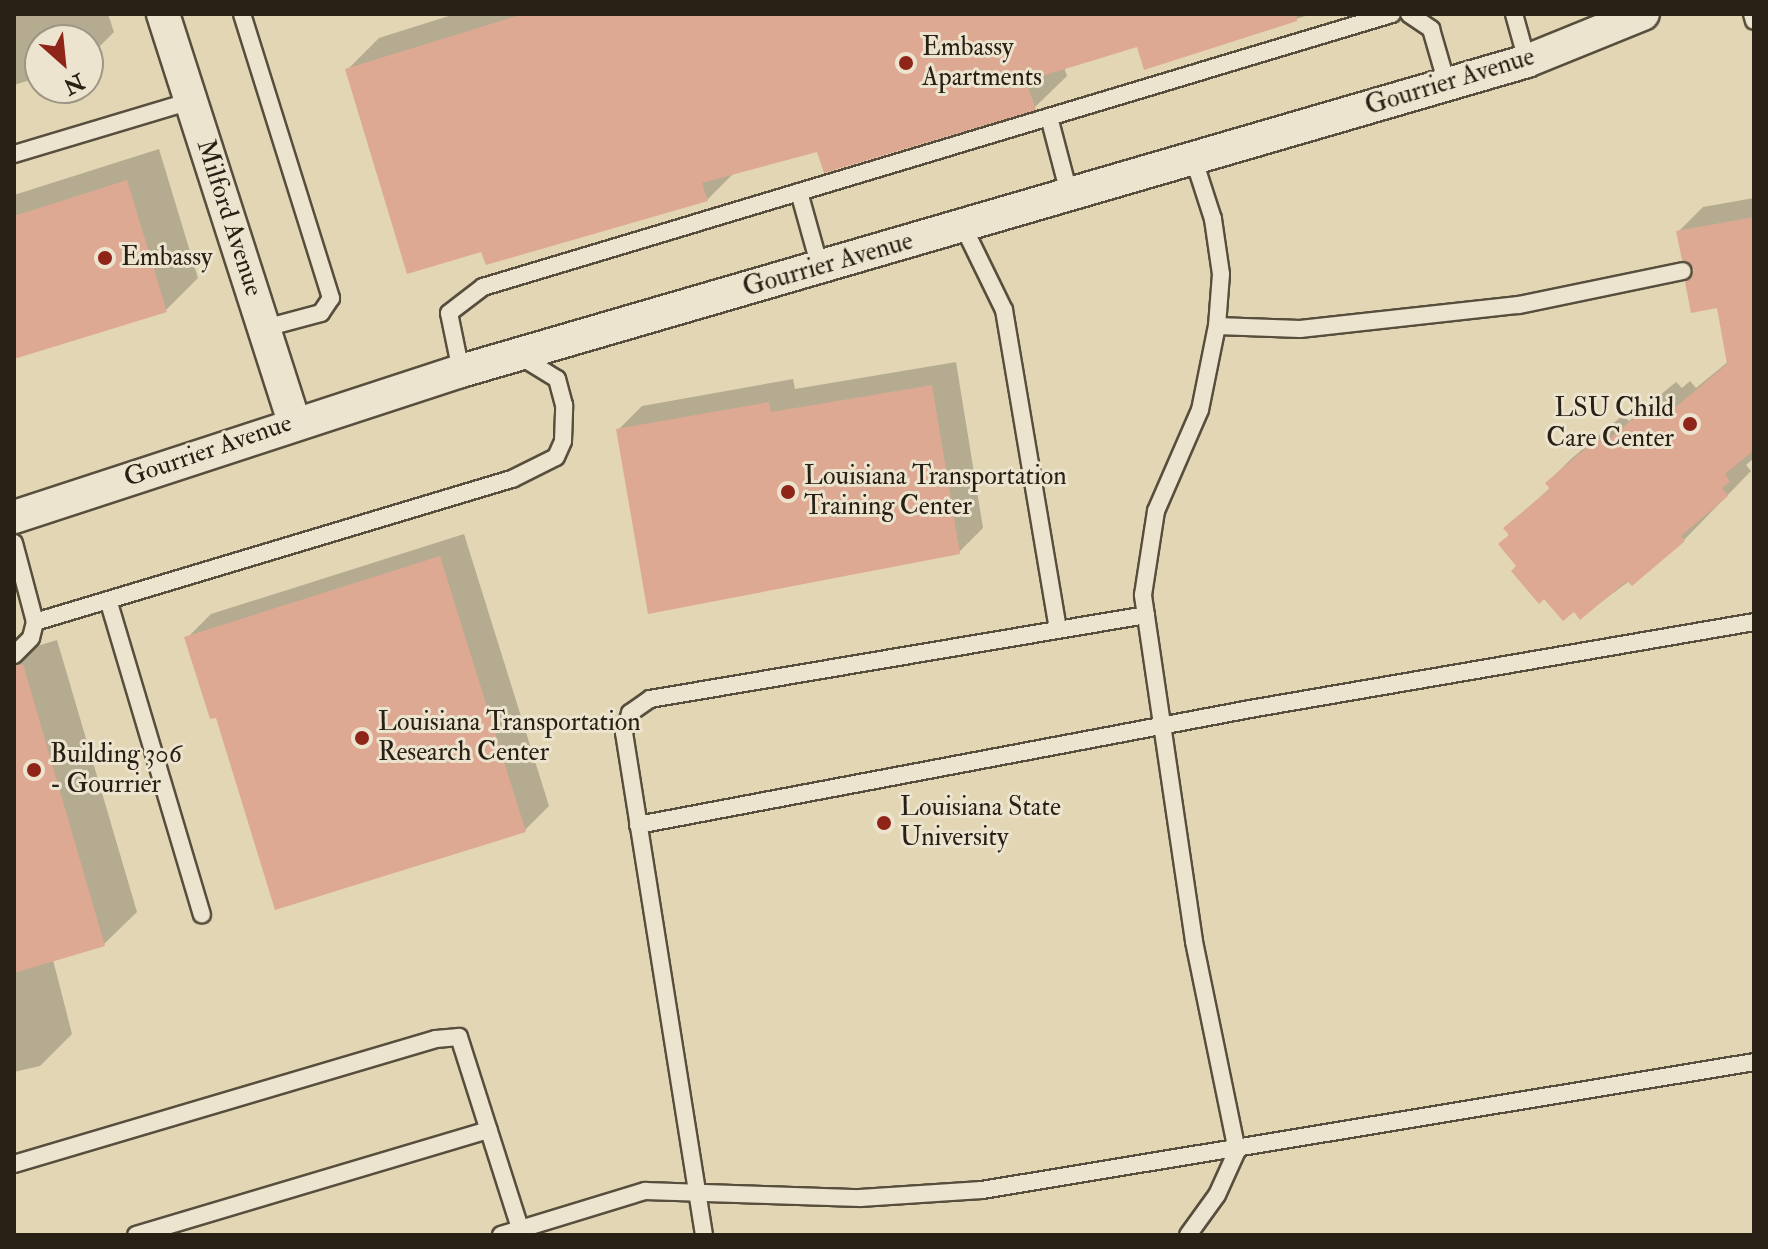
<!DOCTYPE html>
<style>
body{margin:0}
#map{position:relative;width:1768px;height:1249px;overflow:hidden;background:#e2d6b4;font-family:"IM FELL Double Pica",serif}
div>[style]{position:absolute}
.shadow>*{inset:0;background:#0003}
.building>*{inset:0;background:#dea992}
.roads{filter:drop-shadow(2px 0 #574e3d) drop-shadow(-2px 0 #574e3d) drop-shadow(0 2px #574e3d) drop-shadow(0 -2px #574e3d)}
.service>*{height:16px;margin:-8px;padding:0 8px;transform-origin:8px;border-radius:8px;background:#ece4ce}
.minor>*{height:32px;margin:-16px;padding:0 16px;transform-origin:16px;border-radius:16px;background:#ece4ce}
.dots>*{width:22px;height:22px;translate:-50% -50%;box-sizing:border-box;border:4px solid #ece4ce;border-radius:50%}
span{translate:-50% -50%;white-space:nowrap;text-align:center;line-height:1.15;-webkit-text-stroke:6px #ece4ce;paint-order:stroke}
.poi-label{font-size:26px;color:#292015}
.left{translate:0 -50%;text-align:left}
.right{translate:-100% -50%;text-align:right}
.street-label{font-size:26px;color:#292015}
.frame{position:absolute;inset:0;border:16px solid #292015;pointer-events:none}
.north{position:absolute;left:24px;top:24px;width:80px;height:80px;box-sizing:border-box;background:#ece4ce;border:2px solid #9e9684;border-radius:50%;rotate:153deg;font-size:22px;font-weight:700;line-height:32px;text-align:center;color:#292015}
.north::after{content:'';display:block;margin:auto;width:28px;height:36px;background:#8f2418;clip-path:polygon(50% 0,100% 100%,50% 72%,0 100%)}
</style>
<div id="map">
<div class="shadow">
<div style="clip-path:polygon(14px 14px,108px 14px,114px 32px,88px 58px,88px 40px,40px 40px,40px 77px,14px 85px)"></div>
<div style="clip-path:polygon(455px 14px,1312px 14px,1145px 67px,1138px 44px,1064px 67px,1067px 76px,1034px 108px,818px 150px,735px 172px,707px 200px,483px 249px,347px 70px,379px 38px)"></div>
<div style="clip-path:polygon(159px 149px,198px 278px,166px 310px,14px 358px,14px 195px)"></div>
<div style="clip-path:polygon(1754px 198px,1754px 458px,1746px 465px,1751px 471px,1684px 540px,1581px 617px,1519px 566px,1506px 528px,1551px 487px,1547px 483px,1571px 459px,1623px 415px,1629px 421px,1676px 382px,1682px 388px,1690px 381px,1696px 388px,1729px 361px,1719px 306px,1679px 231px,1703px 207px)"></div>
<div style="clip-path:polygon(956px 362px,983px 528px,959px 552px,650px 612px,618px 430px,642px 406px,793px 379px,795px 389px)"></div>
<div style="clip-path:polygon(464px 534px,549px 806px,525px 830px,217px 715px,187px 638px,211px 614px)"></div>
<div style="clip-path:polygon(57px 640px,137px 912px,104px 944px,53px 960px,72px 1034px,40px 1066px,14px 1072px,14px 653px)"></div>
</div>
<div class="building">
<div style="clip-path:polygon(523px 14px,1296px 14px,1297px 21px,1144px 70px,1137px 47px,1026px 81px,1036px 110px,824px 173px,817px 152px,702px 183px,708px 201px,486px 265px,481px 252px,407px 274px,345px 69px)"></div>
<div style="clip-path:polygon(127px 180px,167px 312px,14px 359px,14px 216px)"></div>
<div style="clip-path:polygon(1754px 217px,1754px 450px,1725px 474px,1730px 481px,1722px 488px,1728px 496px,1681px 536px,1685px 541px,1632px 586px,1627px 581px,1580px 620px,1574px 612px,1563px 621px,1544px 599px,1539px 604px,1511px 571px,1516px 566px,1498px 544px,1509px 535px,1503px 528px,1550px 489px,1545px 483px,1598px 438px,1603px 444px,1651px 404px,1657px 411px,1665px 404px,1671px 411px,1727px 364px,1717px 308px,1691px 313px,1685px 282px,1694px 270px,1682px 260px,1676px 231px)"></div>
<div style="clip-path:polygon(932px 385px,960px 554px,648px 614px,616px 429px,769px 402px,771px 412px)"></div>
<div style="clip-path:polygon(440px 556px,526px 832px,275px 910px,216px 718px,210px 719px,184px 637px)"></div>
<div style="clip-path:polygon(23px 664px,105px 946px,14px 973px,14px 666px)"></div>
</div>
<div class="roads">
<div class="service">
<div style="left:242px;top:14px;width:298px;rotate:72.6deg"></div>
<div style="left:331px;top:298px;width:18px;rotate:124deg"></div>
<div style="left:321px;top:313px;width:58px;rotate:165deg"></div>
<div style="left:1409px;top:14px;width:27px;rotate:34deg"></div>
<div style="left:1431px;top:29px;width:57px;rotate:73.8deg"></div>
<div style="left:1514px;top:14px;width:49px;rotate:74.5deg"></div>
<div style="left:1752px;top:14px;width:7px;rotate:74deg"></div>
<div style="left:1049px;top:117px;width:79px;rotate:75.3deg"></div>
<div style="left:14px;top:154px;width:185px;rotate:-16.7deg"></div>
<div style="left:799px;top:192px;width:78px;rotate:74.4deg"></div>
<div style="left:963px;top:226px;width:93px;rotate:64deg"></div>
<div style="left:1004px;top:310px;width:324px;rotate:80.4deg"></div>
<div style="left:1217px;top:326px;width:83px;rotate:2.1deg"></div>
<div style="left:1300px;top:329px;width:220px;rotate:-6.3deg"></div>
<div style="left:1519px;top:305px;width:167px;rotate:-11.7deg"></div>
<div style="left:461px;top:371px;width:59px;rotate:-101.7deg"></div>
<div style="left:449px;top:313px;width:43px;rotate:-37.4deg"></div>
<div style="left:483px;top:287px;width:949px;rotate:-16.72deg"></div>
<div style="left:14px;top:543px;width:82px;rotate:75.1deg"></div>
<div style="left:35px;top:622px;width:16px;rotate:104deg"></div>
<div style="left:31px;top:638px;width:24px;rotate:135deg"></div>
<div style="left:109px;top:603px;width:325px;rotate:73.4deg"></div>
<div style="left:35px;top:622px;width:498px;rotate:-16.7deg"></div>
<div style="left:512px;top:479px;width:49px;rotate:-26.6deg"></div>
<div style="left:556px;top:457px;width:17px;rotate:-66deg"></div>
<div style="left:563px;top:441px;width:36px;rotate:-88deg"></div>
<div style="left:564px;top:405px;width:27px;rotate:-105deg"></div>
<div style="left:557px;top:379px;width:46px;rotate:-148.4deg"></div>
<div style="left:638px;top:825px;width:623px;rotate:-10.73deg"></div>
<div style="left:1250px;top:709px;width:511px;rotate:-9.79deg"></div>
<div style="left:14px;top:1164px;width:440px;rotate:-16.5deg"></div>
<div style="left:436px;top:1039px;width:23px;rotate:-5deg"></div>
<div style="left:459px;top:1037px;width:208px;rotate:72.3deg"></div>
<div style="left:136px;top:1235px;width:368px;rotate:-16.6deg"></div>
<div style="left:501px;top:1235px;width:151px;rotate:-17deg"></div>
<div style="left:645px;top:1191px;width:215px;rotate:1.9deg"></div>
<div style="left:860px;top:1198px;width:122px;rotate:-3.8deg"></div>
<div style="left:982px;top:1190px;width:783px;rotate:-9.41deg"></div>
<div style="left:704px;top:1235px;width:508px;rotate:-99.05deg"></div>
<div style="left:624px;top:733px;width:21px;rotate:-73deg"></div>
<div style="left:630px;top:713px;width:24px;rotate:-35deg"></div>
<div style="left:650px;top:699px;width:503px;rotate:-9.61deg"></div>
<div style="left:1188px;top:1235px;width:49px;rotate:-54.1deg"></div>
<div style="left:1217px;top:1195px;width:48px;rotate:-65.6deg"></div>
<div style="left:1237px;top:1151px;width:214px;rotate:-101.6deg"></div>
<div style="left:1194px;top:941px;width:350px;rotate:-98.4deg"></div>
<div style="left:1143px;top:595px;width:85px;rotate:-81.2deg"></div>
<div style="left:1156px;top:511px;width:110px;rotate:-66.5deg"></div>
<div style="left:1200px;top:410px;width:86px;rotate:-78.6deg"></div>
<div style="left:1217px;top:326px;width:52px;rotate:-85.6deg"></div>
<div style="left:1221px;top:274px;width:56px;rotate:-98.3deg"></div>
<div style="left:1213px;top:219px;width:65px;rotate:-107.9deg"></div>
</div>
<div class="minor">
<div style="left:163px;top:14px;width:429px;rotate:72.2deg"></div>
<div style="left:14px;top:517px;width:470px;rotate:-18.1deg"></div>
<div style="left:461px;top:371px;width:1110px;rotate:-16.21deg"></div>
<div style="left:1527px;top:61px;width:125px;rotate:-22.1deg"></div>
</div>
</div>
<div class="dots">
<div style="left:906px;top:63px;background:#8f2418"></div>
<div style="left:105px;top:258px;background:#8f2418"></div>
<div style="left:1690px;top:424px;background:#8f2418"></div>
<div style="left:788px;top:492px;background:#8f2418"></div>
<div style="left:362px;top:738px;background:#8f2418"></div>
<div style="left:34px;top:770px;background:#8f2418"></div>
<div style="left:884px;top:823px;background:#8f2418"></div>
</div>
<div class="poi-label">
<span class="left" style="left:922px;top:63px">Embassy<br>Apartments</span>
<span class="left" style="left:121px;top:258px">Embassy</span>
<span class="right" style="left:1674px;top:424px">LSU Child<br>Care Center</span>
<span class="left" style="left:804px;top:492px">Louisiana Transportation<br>Training Center</span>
<span class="left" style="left:378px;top:738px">Louisiana Transportation<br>Research Center</span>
<span class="left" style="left:50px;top:770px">Building 306<br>- Gourrier</span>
<span class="left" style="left:900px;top:823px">Louisiana State<br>University</span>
</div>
<div class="street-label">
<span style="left:1450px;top:82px;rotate:-17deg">Gourrier Avenue</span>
<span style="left:229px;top:218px;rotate:72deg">Milford Avenue</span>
<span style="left:828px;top:265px;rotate:-16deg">Gourrier Avenue</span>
<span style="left:208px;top:451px;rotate:-19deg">Gourrier Avenue</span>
</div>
<div class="frame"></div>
<div class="north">N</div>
</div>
